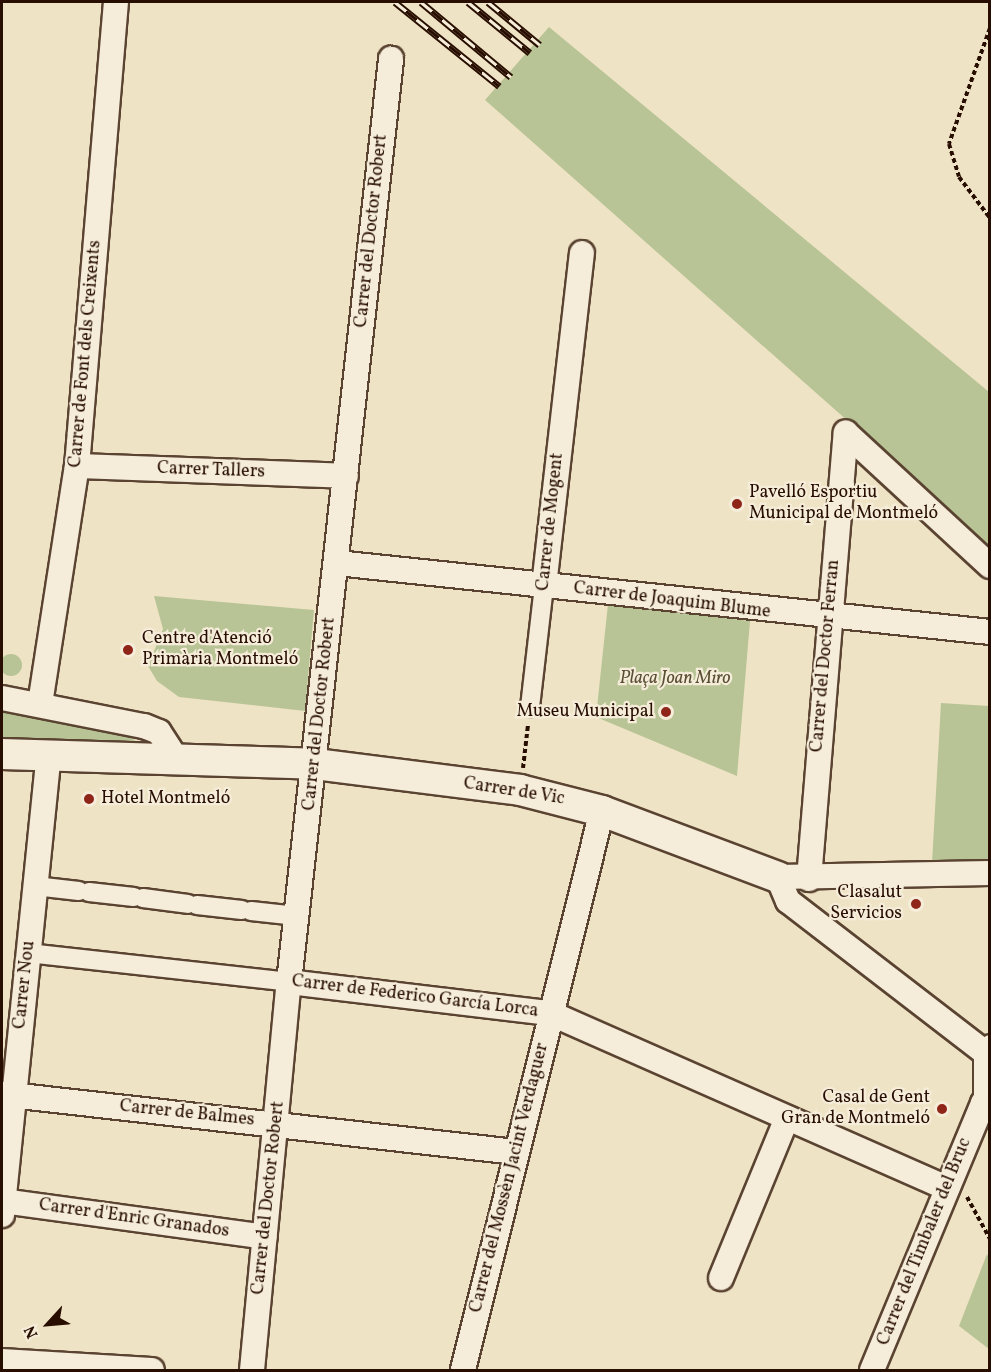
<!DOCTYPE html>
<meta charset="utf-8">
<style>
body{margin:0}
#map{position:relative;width:991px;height:1372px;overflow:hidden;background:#efe3c5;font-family:Vollkorn,serif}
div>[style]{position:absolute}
.green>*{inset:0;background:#b8c495}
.round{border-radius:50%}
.path>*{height:4px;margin-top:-2px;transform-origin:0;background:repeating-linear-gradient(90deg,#280e00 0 4.5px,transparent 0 7.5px)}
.roads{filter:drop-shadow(2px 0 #5a4331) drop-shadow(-2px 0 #5a4331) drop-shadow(0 2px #5a4331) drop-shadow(0 -2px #5a4331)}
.pedestrian>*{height:18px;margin:-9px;padding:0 9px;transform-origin:9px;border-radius:9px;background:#f5edd9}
.minor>*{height:24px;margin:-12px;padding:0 12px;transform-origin:12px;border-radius:12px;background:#f5edd9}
.tertiary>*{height:30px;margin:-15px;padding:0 15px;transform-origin:15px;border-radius:15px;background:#f5edd9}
.rail>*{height:7px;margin-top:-3.5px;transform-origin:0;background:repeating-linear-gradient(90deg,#f5edd9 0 14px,#280e00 0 28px);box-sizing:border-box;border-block:2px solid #280e00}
.dots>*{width:16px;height:16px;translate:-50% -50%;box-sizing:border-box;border:3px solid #f5edd9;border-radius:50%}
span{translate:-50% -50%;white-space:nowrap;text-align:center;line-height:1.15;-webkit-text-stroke:4.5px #f5edd9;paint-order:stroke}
.street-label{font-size:18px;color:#280e00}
.poi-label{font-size:18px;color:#280e00}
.left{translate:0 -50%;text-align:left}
.right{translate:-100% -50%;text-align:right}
.park-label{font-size:18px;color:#5a4e34;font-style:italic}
.frame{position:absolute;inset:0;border:3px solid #280e00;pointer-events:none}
.north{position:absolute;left:18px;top:1294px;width:60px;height:60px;-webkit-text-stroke:4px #f5edd9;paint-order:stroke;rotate:244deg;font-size:16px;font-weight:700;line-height:24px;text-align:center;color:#280e00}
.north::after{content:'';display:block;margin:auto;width:21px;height:27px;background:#280e00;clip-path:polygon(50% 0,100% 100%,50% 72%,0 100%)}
</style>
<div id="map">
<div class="green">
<div style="clip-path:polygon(549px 27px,989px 392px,989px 546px,485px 100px)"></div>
<div style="clip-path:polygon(154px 596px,314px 610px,305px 711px,179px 697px,157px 681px,148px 666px,163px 629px)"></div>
<div style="clip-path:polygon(608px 604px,750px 621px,737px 776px,596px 717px)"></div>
<div class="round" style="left:0;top:654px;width:22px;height:22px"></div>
<div style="clip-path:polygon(941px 703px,989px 706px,989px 859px,932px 863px)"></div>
<div style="clip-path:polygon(2px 711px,121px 732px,144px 746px,2px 741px)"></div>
<div style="clip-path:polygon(987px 1254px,990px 1260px,989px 1349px,959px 1326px)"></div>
</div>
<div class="path">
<div style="left:990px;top:28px;width:123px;rotate:109.5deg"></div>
<div style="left:949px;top:144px;width:34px;rotate:73deg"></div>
<div style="left:959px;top:177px;width:51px;rotate:52.9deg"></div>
<div style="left:523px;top:768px;width:43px;rotate:-83.4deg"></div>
<div style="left:967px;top:1197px;width:48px;rotate:61.3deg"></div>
</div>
<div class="roads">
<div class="pedestrian">
<div style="left:530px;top:707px;width:122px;rotate:-83.4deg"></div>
<div style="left:35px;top:886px;width:44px;rotate:6.5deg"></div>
<div style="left:89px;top:892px;width:45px;rotate:6.3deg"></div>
<div style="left:143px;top:898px;width:45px;rotate:7.6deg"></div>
<div style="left:197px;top:905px;width:45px;rotate:6.3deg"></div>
<div style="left:251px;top:911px;width:46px;rotate:6.2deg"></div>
<div style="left:28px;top:953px;width:263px;rotate:6.3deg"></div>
<div style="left:983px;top:1103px;width:52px;rotate:-90deg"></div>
<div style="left:983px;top:1051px;width:10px;rotate:-45deg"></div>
</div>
<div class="minor">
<div style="left:846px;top:433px;width:196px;rotate:42.7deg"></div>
<div style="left:77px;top:466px;width:269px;rotate:2.1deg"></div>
<div style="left:337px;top:563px;width:657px;rotate:6.03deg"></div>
<div style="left:544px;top:586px;width:335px;rotate:-83.5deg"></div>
<div style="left:2px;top:698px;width:145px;rotate:11.2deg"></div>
<div style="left:144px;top:726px;width:16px;rotate:22deg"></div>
<div style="left:159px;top:732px;width:33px;rotate:57deg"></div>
<div style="left:40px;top:704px;width:241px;rotate:-81.2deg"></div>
<div style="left:77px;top:466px;width:466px;rotate:-85.2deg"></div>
<div style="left:809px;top:879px;width:448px;rotate:-85.3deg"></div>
<div style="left:289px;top:982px;width:263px;rotate:6.8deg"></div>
<div style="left:550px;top:1013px;width:434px;rotate:23.8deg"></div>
<div style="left:983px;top:1051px;width:246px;rotate:-142.4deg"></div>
<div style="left:788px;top:901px;width:26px;rotate:-113deg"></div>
<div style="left:778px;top:877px;width:212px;rotate:-1.1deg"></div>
<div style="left:2px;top:1094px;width:517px;rotate:6.44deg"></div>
<div style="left:3px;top:1201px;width:264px;rotate:7.8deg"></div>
<div style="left:2px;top:1215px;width:461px;rotate:-84.2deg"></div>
<div style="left:721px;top:1278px;width:173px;rotate:-67.6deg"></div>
<div style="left:2px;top:1361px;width:150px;rotate:3.4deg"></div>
<div style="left:252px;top:1370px;width:390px;rotate:-84.6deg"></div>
<div style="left:289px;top:982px;width:929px;rotate:-83.69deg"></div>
<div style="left:463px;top:1370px;width:576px;rotate:-76.04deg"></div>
<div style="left:872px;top:1370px;width:289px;rotate:-67.4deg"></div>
<div style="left:983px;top:1103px;width:9px;rotate:41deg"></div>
</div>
<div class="tertiary">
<div style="left:2px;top:754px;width:313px;rotate:1.8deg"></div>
<div style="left:315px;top:764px;width:207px;rotate:7.2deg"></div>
<div style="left:520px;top:790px;width:85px;rotate:14.4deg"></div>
<div style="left:602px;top:811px;width:188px;rotate:20.6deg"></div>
</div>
</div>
<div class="rail">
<div style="left:395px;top:2px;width:134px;rotate:38.9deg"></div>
<div style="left:421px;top:2px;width:117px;rotate:39.8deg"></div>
<div style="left:468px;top:2px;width:80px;rotate:39.4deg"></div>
<div style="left:488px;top:2px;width:67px;rotate:39.6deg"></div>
</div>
<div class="dots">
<div style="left:737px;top:504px;background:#8f2418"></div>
<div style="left:128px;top:650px;background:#8f2418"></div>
<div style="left:666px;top:712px;background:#8f2418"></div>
<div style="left:89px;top:799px;background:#8f2418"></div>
<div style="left:916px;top:904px;background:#8f2418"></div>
<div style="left:942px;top:1109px;background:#8f2418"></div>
</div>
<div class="street-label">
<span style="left:372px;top:231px;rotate:-84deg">Carrer del Doctor Robert</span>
<span style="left:86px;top:354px;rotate:-85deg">Carrer de Font dels Creixents</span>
<span style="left:211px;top:471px;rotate:2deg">Carrer Tallers</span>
<span style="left:551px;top:522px;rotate:-84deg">Carrer de Mogent</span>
<span style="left:672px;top:601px;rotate:7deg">Carrer de Joaquim Blume</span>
<span style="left:826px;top:656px;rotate:-85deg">Carrer del Doctor Ferran</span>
<span style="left:320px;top:714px;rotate:-84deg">Carrer del Doctor Robert</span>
<span style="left:514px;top:792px;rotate:9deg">Carrer de Vic</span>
<span style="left:25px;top:985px;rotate:-84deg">Carrer Nou</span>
<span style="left:415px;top:997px;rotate:7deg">Carrer de Federico García Lorca</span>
<span style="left:187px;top:1114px;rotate:6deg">Carrer de Balmes</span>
<span style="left:510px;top:1178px;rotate:-76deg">Carrer del Mossèn Jacint Verdaguer</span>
<span style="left:269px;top:1198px;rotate:-84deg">Carrer del Doctor Robert</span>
<span style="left:134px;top:1219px;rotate:8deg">Carrer d'Enric Granados</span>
<span style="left:925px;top:1242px;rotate:-68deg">Carrer del Timbaler del Bruc</span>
</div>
<div class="poi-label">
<span class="left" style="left:749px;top:504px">Pavelló Esportiu<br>Municipal de Montmeló</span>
<span class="left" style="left:142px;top:650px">Centre d'Atenció<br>Primària Montmeló</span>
<span class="right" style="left:654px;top:712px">Museu Municipal</span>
<span class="left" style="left:101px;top:799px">Hotel Montmeló</span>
<span class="right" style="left:902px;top:904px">Clasalut<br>Servicios</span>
<span class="right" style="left:930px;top:1109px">Casal de Gent<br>Gran de Montmeló</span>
</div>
<div class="park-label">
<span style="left:675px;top:679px">Plaça Joan Miro</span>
</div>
<div class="frame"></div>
<div class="north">N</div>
</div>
